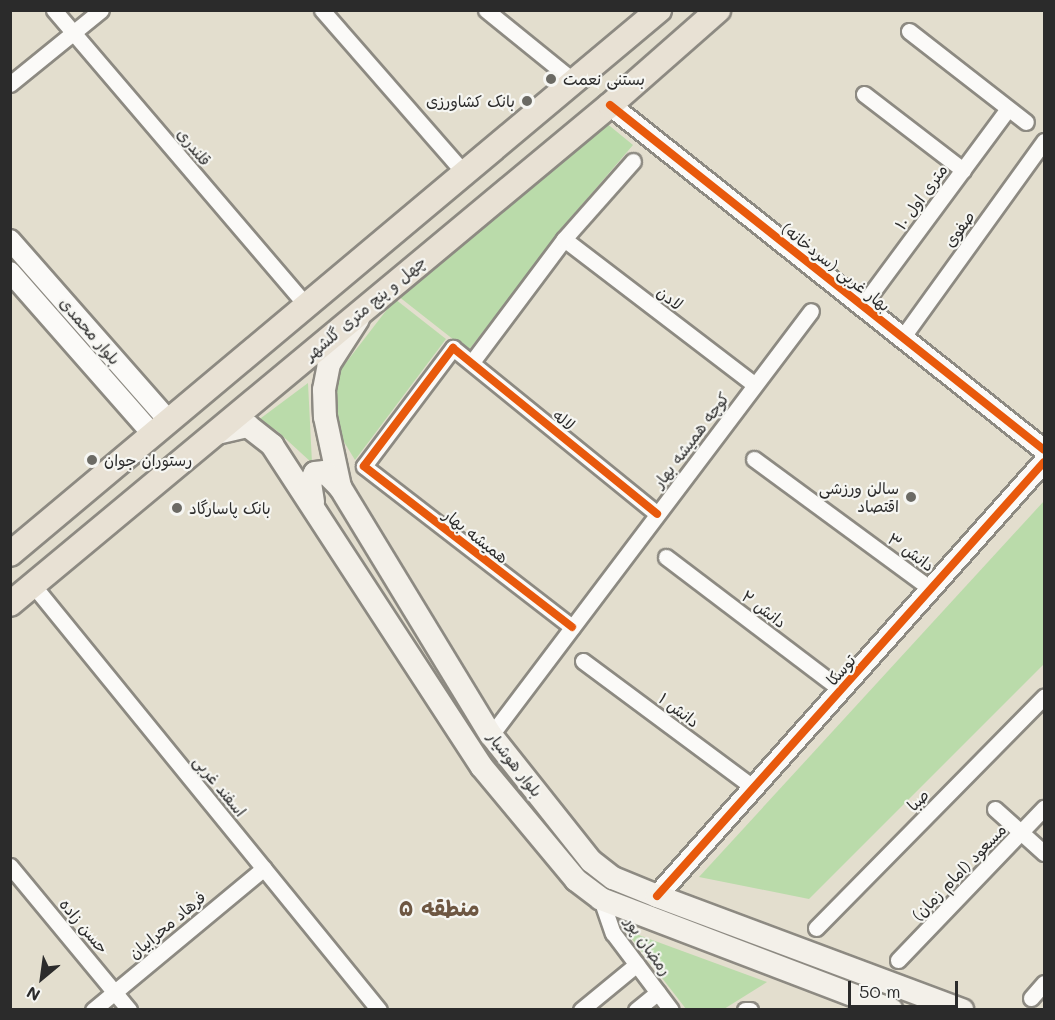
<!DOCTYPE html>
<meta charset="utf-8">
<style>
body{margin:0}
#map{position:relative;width:1055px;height:1020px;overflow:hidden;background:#e3dece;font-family:Mali,"Playpen Sans Arabic",sans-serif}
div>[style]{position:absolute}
.green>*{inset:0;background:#badbaa}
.roads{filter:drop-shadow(2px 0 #8d8a82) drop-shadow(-2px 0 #8d8a82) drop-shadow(0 2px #8d8a82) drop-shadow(0 -2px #8d8a82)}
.minor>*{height:15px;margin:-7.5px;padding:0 7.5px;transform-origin:7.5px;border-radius:7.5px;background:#fbfaf8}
.tertiary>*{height:20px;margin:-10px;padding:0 10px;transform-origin:10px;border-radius:10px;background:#fbfaf8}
.secondary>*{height:22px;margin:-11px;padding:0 11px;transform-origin:11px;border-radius:11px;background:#f3f0e9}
.primary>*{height:24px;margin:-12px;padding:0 12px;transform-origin:12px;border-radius:12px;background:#e8e1d4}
.cycleway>*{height:8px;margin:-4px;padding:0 4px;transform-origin:4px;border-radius:4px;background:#e8590c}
.dots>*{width:16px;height:16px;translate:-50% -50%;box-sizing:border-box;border:3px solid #f6f6f2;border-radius:50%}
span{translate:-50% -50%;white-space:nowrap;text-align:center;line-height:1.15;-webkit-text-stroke:4.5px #f6f6f2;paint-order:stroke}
.poi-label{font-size:16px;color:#2b2b2b}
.left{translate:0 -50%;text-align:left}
.right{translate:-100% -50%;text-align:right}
.street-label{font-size:16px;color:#2b2b2b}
.district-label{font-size:22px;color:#6e5742;font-weight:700}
.frame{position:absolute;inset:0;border:12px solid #2b2b2b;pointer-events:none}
.north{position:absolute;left:12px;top:948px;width:60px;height:60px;-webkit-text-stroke:4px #f6f6f2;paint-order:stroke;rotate:209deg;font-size:16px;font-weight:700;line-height:24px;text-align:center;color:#2b2b2b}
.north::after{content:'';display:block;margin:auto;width:21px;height:27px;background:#2b2b2b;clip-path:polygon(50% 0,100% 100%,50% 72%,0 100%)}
.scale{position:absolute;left:848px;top:981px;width:110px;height:27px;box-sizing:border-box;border:3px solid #2b2b2b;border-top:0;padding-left:8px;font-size:18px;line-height:21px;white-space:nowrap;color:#2b2b2b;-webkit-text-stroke:4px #f6f6f2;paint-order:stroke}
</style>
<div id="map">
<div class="green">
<div style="clip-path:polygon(605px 122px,633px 145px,574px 214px,468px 351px,398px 296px)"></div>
<div style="clip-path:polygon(395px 299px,446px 339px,355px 460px,338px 432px,333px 398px,338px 373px)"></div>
<div style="clip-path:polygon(308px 383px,312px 463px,276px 430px,257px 421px)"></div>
<div style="clip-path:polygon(1044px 501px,1044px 664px,809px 899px,699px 877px)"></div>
<div style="clip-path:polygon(625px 930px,767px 982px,724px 1009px,686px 1009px)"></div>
</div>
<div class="roads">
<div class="minor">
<div style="left:54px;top:10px;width:389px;rotate:49.5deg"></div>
<div style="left:322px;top:10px;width:218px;rotate:48.9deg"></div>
<div style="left:486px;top:10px;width:114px;rotate:39deg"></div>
<div style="left:909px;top:31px;width:148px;rotate:37.9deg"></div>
<div style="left:10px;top:84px;width:117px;rotate:-39.1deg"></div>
<div style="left:864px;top:94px;width:125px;rotate:37.5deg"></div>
<div style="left:564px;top:239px;width:240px;rotate:37.4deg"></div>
<div style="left:862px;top:306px;width:245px;rotate:-53.5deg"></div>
<div style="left:902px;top:338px;width:243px;rotate:-54.2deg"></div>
<div style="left:472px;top:362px;width:154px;rotate:-53.2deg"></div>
<div style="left:564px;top:239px;width:104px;rotate:-48.5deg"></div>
<div style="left:754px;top:459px;width:220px;rotate:36.3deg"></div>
<div style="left:666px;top:557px;width:220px;rotate:37.2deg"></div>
<div style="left:33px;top:585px;width:548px;rotate:50.85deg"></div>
<div style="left:572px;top:627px;width:263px;rotate:-142.3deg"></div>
<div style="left:364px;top:466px;width:148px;rotate:-53deg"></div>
<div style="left:453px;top:348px;width:263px;rotate:39.1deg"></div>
<div style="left:583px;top:661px;width:213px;rotate:36.6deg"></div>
<div style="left:491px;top:735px;width:531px;rotate:-52.96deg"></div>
<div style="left:995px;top:809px;width:66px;rotate:41.9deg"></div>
<div style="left:10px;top:866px;width:187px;rotate:50.4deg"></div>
<div style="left:601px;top:899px;width:36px;rotate:71deg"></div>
<div style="left:613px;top:933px;width:96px;rotate:53deg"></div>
<div style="left:816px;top:928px;width:325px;rotate:-45.4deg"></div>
<div style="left:898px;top:960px;width:211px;rotate:-46.2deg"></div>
<div style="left:1031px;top:998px;width:20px;rotate:-49deg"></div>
<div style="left:93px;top:1010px;width:222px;rotate:-39.7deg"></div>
<div style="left:581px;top:1010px;width:72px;rotate:-39.4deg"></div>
<div style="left:636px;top:1010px;width:28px;rotate:-39deg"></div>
<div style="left:745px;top:1010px;width:5px"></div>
</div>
<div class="tertiary">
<div style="left:610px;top:105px;width:554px;rotate:38.48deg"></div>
<div style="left:10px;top:240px;width:241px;rotate:48.7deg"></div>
<div style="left:10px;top:272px;width:217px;rotate:48.7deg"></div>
<div style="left:657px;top:896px;width:581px;rotate:-48.28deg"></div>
</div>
<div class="secondary">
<div style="left:358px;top:319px;width:54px;rotate:122.8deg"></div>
<div style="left:329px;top:364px;width:26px;rotate:101deg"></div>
<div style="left:324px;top:390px;width:27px;rotate:88deg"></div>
<div style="left:325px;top:417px;width:72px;rotate:77.9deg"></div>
<div style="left:340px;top:487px;width:290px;rotate:58.7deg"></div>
<div style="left:491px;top:735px;width:161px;rotate:51.6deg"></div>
<div style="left:591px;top:861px;width:28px;rotate:38deg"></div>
<div style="left:613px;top:878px;width:48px;rotate:22.2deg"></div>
<div style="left:657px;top:896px;width:326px;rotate:20.5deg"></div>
<div style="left:217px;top:433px;width:32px;rotate:-13deg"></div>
<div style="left:248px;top:426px;width:31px;rotate:38deg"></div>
<div style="left:272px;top:445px;width:384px;rotate:56.9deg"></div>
<div style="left:482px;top:767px;width:147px;rotate:50.2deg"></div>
<div style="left:576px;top:880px;width:31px;rotate:37deg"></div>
<div style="left:601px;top:899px;width:311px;rotate:20.9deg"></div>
<div style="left:313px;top:502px;width:19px;rotate:-99deg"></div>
<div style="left:310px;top:483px;width:11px;rotate:-63deg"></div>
<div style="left:315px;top:473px;width:10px;rotate:-6deg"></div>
<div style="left:325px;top:472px;width:21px;rotate:45deg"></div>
</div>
<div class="primary">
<div style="left:10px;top:554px;width:847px;rotate:-39.97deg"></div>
<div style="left:10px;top:604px;width:780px;rotate:-39.75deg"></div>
<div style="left:610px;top:105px;width:144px;rotate:-41.3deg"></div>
</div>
</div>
<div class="cycleway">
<div style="left:610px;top:105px;width:554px;rotate:38.48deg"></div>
<div style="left:572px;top:627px;width:263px;rotate:-142.3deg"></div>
<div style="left:364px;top:466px;width:148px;rotate:-53deg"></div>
<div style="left:453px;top:348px;width:263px;rotate:39.1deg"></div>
<div style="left:657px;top:896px;width:581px;rotate:-48.28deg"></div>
</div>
<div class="dots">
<div style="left:551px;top:79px;background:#6b6a64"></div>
<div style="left:527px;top:101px;background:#6b6a64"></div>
<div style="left:92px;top:460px;background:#6b6a64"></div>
<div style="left:911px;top:497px;background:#6b6a64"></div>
<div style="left:177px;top:508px;background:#6b6a64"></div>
</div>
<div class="poi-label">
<span class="left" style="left:563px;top:79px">بستنی نعمت</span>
<span class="right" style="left:515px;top:101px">بانک کشاورزی</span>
<span class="left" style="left:104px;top:460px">رستوران جوان</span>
<span class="right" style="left:899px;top:497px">سالن ورزشی<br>اقتصاد</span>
<span class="left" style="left:189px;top:508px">بانک پاسارگاد</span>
</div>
<div class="street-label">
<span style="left:194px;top:147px;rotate:50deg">قلندری</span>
<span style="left:921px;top:197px;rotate:-54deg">۱۰ متری اول</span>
<span style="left:959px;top:229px;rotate:-54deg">صفوی</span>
<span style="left:836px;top:267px;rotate:38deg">بهار غربی (سردخانه)</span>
<span style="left:670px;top:298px;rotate:37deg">لادن</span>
<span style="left:365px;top:308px;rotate:-40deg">چهل و پنج متری گلشهر</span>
<span style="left:90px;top:331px;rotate:49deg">بلوار محمدی</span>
<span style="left:564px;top:420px;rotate:39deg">لاله</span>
<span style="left:691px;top:440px;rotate:-53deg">کوچه همیشه بهار</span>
<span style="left:476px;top:536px;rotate:38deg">همیشه بهار</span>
<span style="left:911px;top:552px;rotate:36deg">دانش ۳</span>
<span style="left:764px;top:609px;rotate:37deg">دانش ۲</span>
<span style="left:841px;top:670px;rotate:-48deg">توسکا</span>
<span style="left:679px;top:710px;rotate:37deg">دانش ۱</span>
<span style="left:515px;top:764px;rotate:52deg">بلوار هوشیار</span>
<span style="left:220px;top:786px;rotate:51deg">اسفند غربی</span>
<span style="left:918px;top:800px;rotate:-45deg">صبا</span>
<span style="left:959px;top:872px;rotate:-46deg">مسعود (امام زمان)</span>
<span style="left:167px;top:925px;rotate:-40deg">فرهاد محرابیان</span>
<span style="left:84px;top:926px;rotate:50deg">حسن زاده</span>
<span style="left:648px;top:946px;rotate:55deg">رمضان پور</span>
</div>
<div class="district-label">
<span style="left:439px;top:908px">منطقه ۵</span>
</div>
<div class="frame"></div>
<div class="north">N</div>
<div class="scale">50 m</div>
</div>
